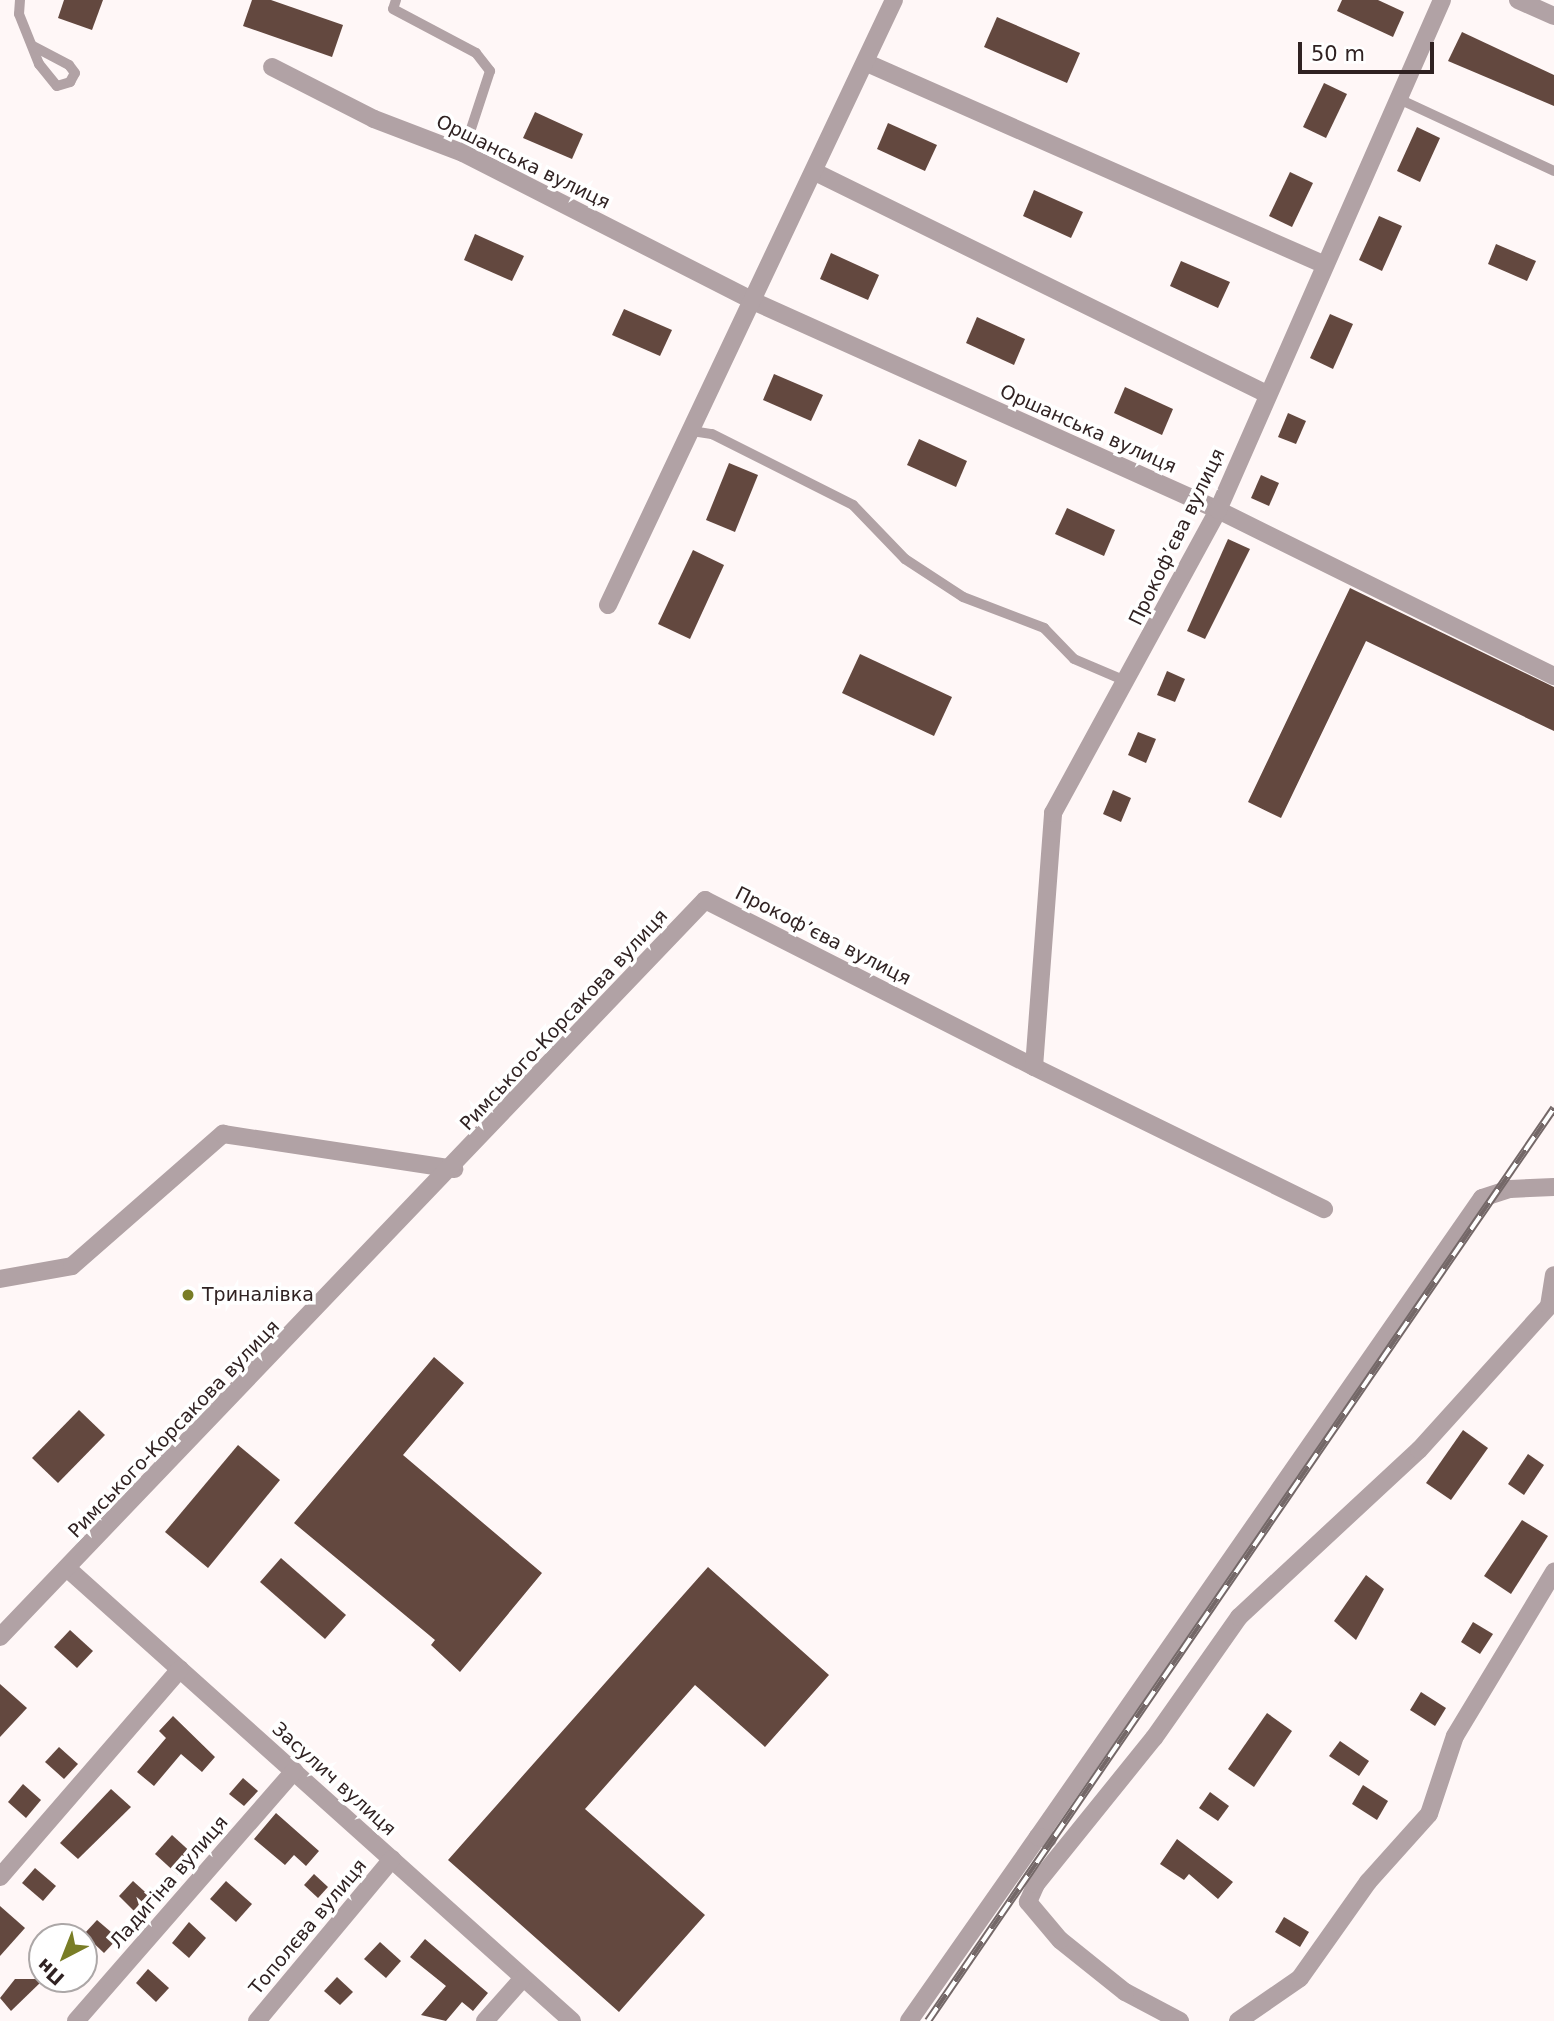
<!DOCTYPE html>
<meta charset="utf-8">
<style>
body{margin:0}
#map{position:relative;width:1554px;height:2021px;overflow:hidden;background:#fff7f7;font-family:"DejaVu Sans",sans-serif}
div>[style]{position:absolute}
.building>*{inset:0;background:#63483f}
.lane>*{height:10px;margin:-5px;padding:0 5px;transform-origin:5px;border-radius:5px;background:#b1a2a5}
.street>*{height:18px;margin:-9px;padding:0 9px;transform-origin:9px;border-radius:9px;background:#b1a2a5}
.rail>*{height:8px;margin-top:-4px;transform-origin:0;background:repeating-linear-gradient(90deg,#fff 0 16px,#746868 0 32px);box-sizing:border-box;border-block:2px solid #746868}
.dots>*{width:19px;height:19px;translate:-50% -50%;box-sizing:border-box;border:4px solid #fff;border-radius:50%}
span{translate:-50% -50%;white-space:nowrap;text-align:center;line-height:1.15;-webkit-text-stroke:7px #fff;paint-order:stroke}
.street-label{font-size:19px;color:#302222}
.poi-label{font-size:19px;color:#302222}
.left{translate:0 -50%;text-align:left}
.north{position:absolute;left:28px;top:1923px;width:70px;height:70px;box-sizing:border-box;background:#fff;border:2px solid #aca7a7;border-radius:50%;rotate:222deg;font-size:19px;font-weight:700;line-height:28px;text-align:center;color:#302222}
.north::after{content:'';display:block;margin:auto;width:24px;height:32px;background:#797d26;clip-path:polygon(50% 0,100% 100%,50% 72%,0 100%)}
.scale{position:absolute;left:1298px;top:42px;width:136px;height:32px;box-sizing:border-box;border:4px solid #302222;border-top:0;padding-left:9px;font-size:21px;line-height:24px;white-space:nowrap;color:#302222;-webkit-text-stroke:5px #fff;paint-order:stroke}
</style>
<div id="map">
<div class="building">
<div style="clip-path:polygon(64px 0,103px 0,92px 30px,58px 18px)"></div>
<div style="clip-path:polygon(252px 0,271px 0,343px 25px,332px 57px,243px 26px)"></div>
<div style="clip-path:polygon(1342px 0,1378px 0,1404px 12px,1393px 37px,1337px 11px)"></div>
<div style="clip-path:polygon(997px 17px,1080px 53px,1067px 83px,984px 47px)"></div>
<div style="clip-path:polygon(1462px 32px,1554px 75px,1554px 106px,1448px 61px)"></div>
<div style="clip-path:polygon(1324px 83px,1347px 94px,1326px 138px,1303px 127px)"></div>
<div style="clip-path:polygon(535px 112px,583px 134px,572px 159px,523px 138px)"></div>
<div style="clip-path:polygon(888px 123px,937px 145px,925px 171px,877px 149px)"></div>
<div style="clip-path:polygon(1417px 127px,1440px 138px,1420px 182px,1397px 171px)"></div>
<div style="clip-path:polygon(1290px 172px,1313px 183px,1292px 227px,1269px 216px)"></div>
<div style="clip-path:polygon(1034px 190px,1083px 212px,1071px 238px,1023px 216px)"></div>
<div style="clip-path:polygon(1379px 216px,1402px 226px,1382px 271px,1359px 260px)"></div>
<div style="clip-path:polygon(475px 234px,524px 256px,512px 281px,464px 260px)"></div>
<div style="clip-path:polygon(1496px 244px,1536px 261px,1527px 281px,1488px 264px)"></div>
<div style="clip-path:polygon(831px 253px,879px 275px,868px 300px,820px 279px)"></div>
<div style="clip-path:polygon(1181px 261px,1230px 282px,1218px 308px,1170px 286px)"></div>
<div style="clip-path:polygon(624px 309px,672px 330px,660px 356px,612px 335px)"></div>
<div style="clip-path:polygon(1330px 314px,1353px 324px,1333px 369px,1310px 358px)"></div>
<div style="clip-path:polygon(977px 317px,1025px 339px,1014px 365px,966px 343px)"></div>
<div style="clip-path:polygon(774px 374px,823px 395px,811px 421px,763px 400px)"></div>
<div style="clip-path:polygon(1125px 387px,1173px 409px,1162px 435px,1114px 413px)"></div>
<div style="clip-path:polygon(1288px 413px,1306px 421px,1296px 444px,1278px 437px)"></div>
<div style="clip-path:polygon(919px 439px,967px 461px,956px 487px,907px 465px)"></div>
<div style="clip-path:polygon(729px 463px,758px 475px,735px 532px,706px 520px)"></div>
<div style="clip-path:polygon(1261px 475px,1279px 483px,1269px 506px,1251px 498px)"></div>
<div style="clip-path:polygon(1067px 508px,1115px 530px,1104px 556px,1055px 534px)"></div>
<div style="clip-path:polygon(1228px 539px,1250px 549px,1205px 639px,1187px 631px)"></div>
<div style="clip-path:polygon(693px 550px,724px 565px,690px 639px,658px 624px)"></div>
<div style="clip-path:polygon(1350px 588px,1554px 687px,1554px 731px,1366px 641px,1281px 818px,1248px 802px)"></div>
<div style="clip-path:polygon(860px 654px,952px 697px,934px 736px,842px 693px)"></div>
<div style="clip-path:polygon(1167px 671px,1185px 679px,1175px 702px,1157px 695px)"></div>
<div style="clip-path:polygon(1138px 732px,1156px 739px,1146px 763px,1128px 755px)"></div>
<div style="clip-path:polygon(1113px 790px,1131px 798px,1121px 822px,1103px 814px)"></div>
<div style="clip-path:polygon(434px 1357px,464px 1383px,403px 1455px,542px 1573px,460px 1672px,431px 1645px,435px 1640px,294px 1523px)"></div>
<div style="clip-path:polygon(79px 1410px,105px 1435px,58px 1483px,32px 1458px)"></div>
<div style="clip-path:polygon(1463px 1430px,1488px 1448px,1451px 1500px,1426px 1483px)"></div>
<div style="clip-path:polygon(238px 1445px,280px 1480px,208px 1568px,165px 1532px)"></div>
<div style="clip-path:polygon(1528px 1454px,1544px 1465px,1524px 1495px,1508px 1484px)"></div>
<div style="clip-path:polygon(1522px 1520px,1548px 1536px,1511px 1594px,1484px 1576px)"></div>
<div style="clip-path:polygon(281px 1558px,346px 1615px,325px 1639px,260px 1582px)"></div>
<div style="clip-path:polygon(708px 1567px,829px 1675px,765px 1747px,695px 1685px,585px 1809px,705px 1915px,619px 2012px,448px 1860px)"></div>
<div style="clip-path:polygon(1366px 1575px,1384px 1589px,1356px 1640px,1334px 1621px)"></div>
<div style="clip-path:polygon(1473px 1622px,1493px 1634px,1480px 1654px,1461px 1642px)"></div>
<div style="clip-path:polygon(70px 1630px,93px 1651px,77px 1668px,54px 1647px)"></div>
<div style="clip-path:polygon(0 1684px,27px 1708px,0 1737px)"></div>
<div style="clip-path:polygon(1421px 1692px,1446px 1708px,1435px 1726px,1410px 1710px)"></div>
<div style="clip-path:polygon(1267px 1713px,1292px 1731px,1254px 1787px,1228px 1769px)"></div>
<div style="clip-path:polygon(173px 1716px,215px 1757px,202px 1772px,181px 1754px,154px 1786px,137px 1772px,166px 1738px,159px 1731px)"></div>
<div style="clip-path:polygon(1340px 1741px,1369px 1761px,1359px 1776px,1329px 1756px)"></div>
<div style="clip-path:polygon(59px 1747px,78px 1764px,64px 1779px,45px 1762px)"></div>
<div style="clip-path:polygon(243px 1778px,258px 1791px,244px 1806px,229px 1794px)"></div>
<div style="clip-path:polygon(23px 1784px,41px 1800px,26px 1818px,8px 1802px)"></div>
<div style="clip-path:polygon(1363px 1785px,1388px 1801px,1377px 1820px,1352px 1804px)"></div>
<div style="clip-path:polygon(111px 1789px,131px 1807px,78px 1859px,60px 1843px)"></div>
<div style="clip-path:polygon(1210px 1792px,1229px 1806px,1218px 1821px,1199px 1808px)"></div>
<div style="clip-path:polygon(276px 1813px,319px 1851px,306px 1866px,294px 1855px,285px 1865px,254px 1839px)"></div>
<div style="clip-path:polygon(172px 1835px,195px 1856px,178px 1875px,155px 1854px)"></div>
<div style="clip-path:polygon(1177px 1839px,1233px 1882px,1218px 1899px,1189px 1874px,1184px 1880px,1160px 1864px)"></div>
<div style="clip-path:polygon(35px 1868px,56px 1886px,43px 1901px,22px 1883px)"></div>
<div style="clip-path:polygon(314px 1874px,328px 1887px,318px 1898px,304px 1885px)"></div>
<div style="clip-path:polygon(133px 1881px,154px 1900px,139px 1916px,119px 1896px)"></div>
<div style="clip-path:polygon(226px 1881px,252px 1904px,236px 1922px,210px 1899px)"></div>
<div style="clip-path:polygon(0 1906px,25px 1928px,0 1956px)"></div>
<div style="clip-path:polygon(1284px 1917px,1309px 1932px,1300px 1947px,1275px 1932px)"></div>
<div style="clip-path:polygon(97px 1920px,118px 1938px,104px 1953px,84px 1934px)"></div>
<div style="clip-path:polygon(189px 1922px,206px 1938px,189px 1958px,172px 1943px)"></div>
<div style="clip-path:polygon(425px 1939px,488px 1993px,473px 2011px,462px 2002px,446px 2021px,421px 2015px,446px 1986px,410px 1957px)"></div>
<div style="clip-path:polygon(380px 1942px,401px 1961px,386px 1978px,364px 1959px)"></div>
<div style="clip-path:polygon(148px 1969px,169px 1988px,156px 2002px,136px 1983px)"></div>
<div style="clip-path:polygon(337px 1977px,353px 1992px,340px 2005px,324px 1991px)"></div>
<div style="clip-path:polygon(15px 1979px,44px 1979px,11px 2011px,0 1998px)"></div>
</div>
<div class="lane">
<div style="left:20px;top:0;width:14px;rotate:94deg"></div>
<div style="left:19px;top:14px;width:54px;rotate:68.2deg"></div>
<div style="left:39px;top:64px;width:28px;rotate:51deg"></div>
<div style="left:57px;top:86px;width:14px;rotate:-17deg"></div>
<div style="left:70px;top:82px;width:10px;rotate:-61deg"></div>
<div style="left:75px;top:73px;width:10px;rotate:-127deg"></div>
<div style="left:69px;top:65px;width:41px;rotate:-152.2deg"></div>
<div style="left:396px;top:0;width:9px;rotate:108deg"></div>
<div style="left:393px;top:9px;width:94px;rotate:27.9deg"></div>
<div style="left:476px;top:53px;width:23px;rotate:52deg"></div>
<div style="left:490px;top:71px;width:86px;rotate:108.2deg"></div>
<div style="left:1399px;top:99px;width:171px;rotate:24.9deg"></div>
<div style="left:692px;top:431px;width:20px;rotate:9deg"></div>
<div style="left:712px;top:434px;width:158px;rotate:26.7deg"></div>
<div style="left:853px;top:505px;width:75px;rotate:46.1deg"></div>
<div style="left:905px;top:559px;width:69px;rotate:33.2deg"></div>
<div style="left:963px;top:597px;width:87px;rotate:20.9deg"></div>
<div style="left:1044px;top:628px;width:43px;rotate:45.9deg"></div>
<div style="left:1074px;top:659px;width:59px;rotate:23.1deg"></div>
</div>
<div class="street">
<div style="left:1518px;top:0;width:39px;rotate:24deg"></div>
<div style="left:867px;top:63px;width:497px;rotate:23.8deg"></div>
<div style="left:272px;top:67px;width:114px;rotate:27deg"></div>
<div style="left:374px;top:119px;width:95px;rotate:20.9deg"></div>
<div style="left:463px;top:153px;width:326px;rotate:27deg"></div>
<div style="left:753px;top:301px;width:510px;rotate:24.2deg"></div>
<div style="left:1218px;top:510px;width:375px;rotate:26.3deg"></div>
<div style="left:815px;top:172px;width:504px;rotate:26.16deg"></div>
<div style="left:608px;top:605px;width:669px;rotate:-64.7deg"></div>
<div style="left:1034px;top:1067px;width:323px;rotate:26.1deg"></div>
<div style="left:0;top:1279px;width:73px;rotate:-10.2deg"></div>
<div style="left:72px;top:1266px;width:201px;rotate:-41.2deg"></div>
<div style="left:223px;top:1134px;width:234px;rotate:8.6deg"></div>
<div style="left:68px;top:1569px;width:677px;rotate:41.89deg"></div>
<div style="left:0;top:1637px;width:1020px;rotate:-46.27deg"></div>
<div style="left:705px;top:900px;width:369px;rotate:26.9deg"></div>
<div style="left:1034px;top:1067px;width:255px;rotate:-85.7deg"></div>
<div style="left:1053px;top:813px;width:345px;rotate:-61.4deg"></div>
<div style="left:1218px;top:510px;width:557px;rotate:-66.29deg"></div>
<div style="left:1038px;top:1837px;width:778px;rotate:-55.21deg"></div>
<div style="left:1482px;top:1198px;width:29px;rotate:-18deg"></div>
<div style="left:1510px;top:1189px;width:44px;rotate:-2.6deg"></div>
<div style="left:0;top:1877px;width:275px;rotate:-49.1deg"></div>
<div style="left:76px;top:2021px;width:332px;rotate:-48.9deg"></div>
<div style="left:257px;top:2021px;width:211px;rotate:-50.2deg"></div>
<div style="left:485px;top:2021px;width:57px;rotate:-48.5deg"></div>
<div style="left:909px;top:2021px;width:225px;rotate:-55deg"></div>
<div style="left:1038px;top:1837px;width:10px;rotate:11deg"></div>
<div style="left:1180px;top:2021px;width:62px;rotate:-152.2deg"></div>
<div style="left:1125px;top:1992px;width:83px;rotate:-141.3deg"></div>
<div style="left:1060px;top:1940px;width:50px;rotate:-130.1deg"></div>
<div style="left:1028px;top:1902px;width:20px;rotate:-66deg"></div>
<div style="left:1036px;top:1884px;width:188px;rotate:-51.1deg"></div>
<div style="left:1154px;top:1738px;width:148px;rotate:-54.9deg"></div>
<div style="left:1239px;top:1617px;width:246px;rotate:-42.9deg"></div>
<div style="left:1419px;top:1450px;width:194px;rotate:-47.9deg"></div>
<div style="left:1549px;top:1306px;width:31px;rotate:-81deg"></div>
<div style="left:1238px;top:2021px;width:75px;rotate:-34.7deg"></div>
<div style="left:1300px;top:1978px;width:118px;rotate:-54.7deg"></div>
<div style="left:1368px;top:1882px;width:91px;rotate:-48.1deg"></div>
<div style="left:1429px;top:1814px;width:82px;rotate:-71.6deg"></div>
<div style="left:1455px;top:1736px;width:192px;rotate:-58.9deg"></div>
</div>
<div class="rail">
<div style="left:928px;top:2021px;width:1107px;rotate:-55.56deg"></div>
</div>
<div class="dots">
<div style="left:188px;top:1295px;background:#797d26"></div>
</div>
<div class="street-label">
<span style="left:523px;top:162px;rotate:26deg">Оршанська вулиця</span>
<span style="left:1088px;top:429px;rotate:24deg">Оршанська вулиця</span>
<span style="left:1177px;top:537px;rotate:-64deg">Прокоф’єва вулиця</span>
<span style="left:823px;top:936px;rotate:27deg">Прокоф’єва вулиця</span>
<span style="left:564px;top:1020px;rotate:-47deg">Римського-Корсакова вулиця</span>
<span style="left:174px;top:1429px;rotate:-46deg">Римського-Корсакова вулиця</span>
<span style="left:334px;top:1779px;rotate:42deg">Засулич вулиця</span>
<span style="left:169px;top:1882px;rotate:-49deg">Ладигіна вулиця</span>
<span style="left:308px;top:1927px;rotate:-50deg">Тополєва вулиця</span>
</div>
<div class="poi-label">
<span class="left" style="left:202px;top:1295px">Триналівка</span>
</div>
<div class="north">Пн</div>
<div class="scale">50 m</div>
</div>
